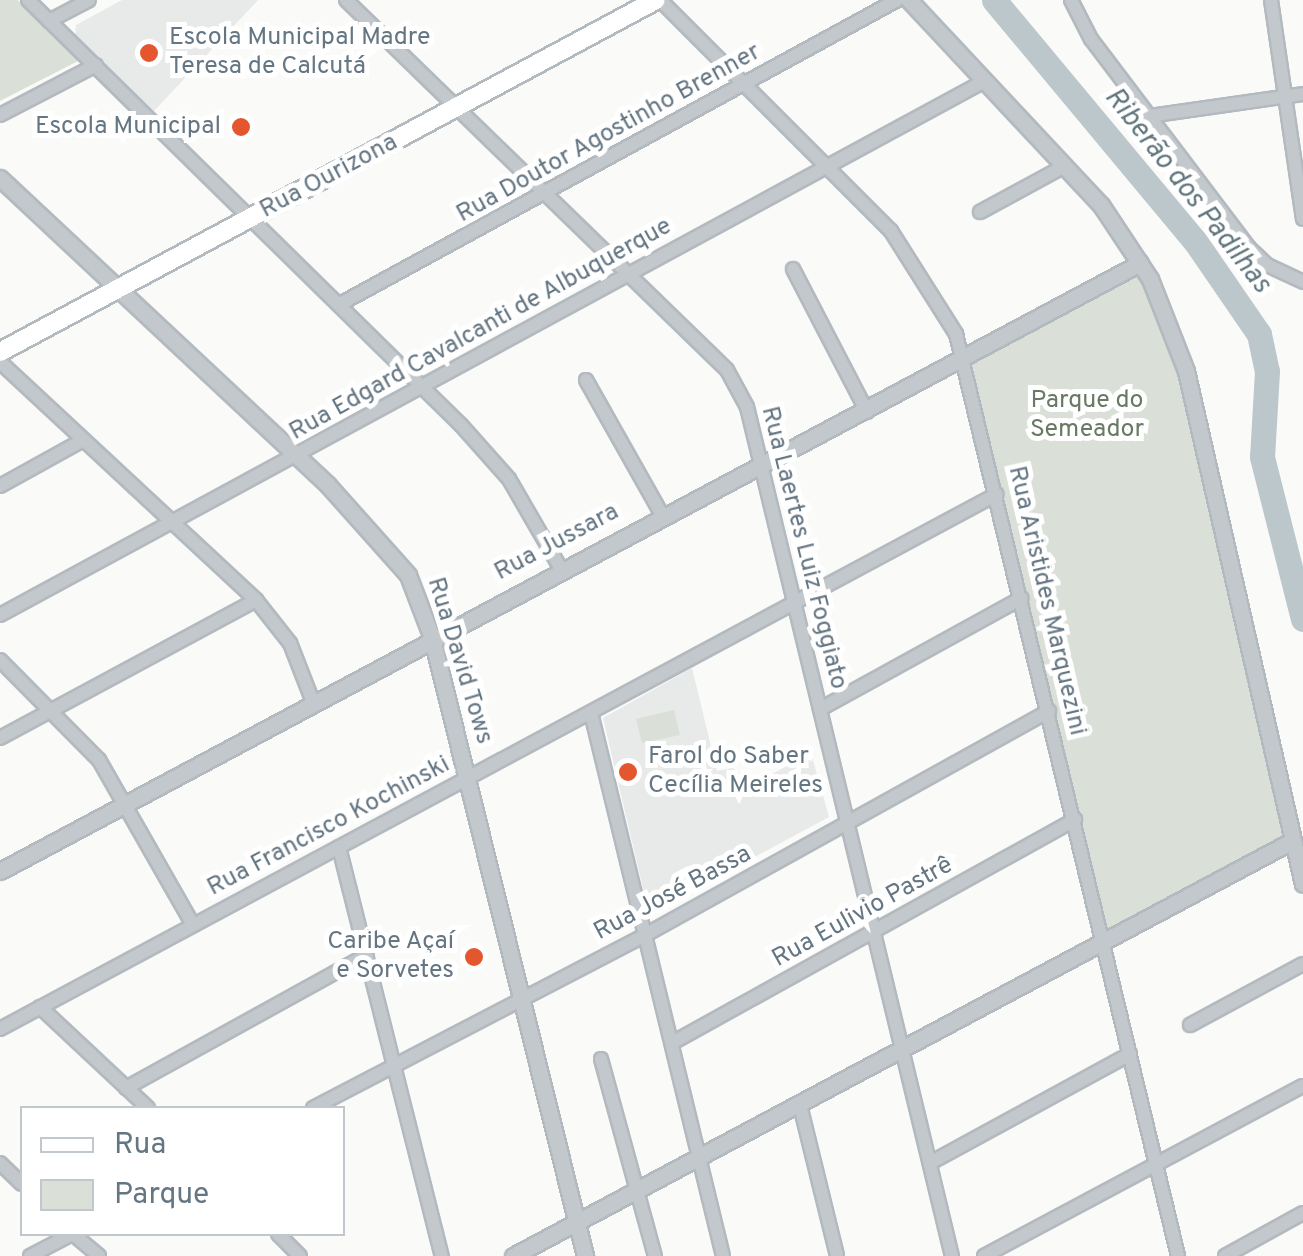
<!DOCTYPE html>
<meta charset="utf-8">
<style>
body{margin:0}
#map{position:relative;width:1303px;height:1256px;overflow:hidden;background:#fafaf8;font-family:Overpass,sans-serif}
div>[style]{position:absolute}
.built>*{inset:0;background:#e8e9e9}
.green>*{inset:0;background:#dadfd7}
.river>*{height:25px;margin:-12.5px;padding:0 12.5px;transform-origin:12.5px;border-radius:12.5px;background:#bbc7cb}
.roads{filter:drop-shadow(2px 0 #b3babf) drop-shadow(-2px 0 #b3babf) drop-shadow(0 2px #b3babf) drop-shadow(0 -2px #b3babf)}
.minor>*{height:12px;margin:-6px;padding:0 6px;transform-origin:6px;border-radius:6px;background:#c3c8cc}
.tertiary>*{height:15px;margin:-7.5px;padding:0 7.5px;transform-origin:7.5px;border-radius:7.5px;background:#c3c8cc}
.secondary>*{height:18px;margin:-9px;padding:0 9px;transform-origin:9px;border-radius:9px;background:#fff}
.dots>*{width:28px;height:28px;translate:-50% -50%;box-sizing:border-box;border:5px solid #fff;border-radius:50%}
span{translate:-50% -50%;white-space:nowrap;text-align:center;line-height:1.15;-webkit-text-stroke:10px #fff;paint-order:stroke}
.poi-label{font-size:25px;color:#657683}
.left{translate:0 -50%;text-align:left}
.right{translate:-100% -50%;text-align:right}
.street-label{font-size:25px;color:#657683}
.park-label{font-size:25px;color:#687a64}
.water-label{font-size:28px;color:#60757c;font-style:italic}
.legend{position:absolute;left:20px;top:1106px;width:325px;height:130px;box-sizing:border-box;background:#fff;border:2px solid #c1c8cd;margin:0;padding:12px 18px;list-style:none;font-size:30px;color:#657683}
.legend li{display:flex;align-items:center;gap:20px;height:50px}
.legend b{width:50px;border:2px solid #c1c8cd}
</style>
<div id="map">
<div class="built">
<div style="clip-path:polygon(122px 0,258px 0,154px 111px,75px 38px,76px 25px)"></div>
<div style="clip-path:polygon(692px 668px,717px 771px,733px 768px,752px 785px,811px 753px,829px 817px,649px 914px,603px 718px)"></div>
</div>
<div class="green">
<div style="clip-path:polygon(0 0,18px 0,80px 60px,0 101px)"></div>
<div style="clip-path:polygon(1137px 271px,1183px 385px,1283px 837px,1106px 930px,970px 361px)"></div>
<div style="clip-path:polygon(674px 710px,680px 735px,642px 743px,636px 719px)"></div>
</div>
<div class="river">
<div style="left:994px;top:0;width:314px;rotate:50.2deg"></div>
<div style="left:1195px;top:241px;width:113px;rotate:55.5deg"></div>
<div style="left:1259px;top:334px;width:38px;rotate:78deg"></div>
<div style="left:1267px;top:371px;width:86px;rotate:93.3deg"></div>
<div style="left:1262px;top:457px;width:167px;rotate:75.8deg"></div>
</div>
<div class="roads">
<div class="minor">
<div style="left:28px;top:0;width:607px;rotate:44.47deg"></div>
<div style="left:461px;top:425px;width:72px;rotate:48.4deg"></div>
<div style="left:509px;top:479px;width:104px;rotate:60deg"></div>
<div style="left:346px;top:0;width:531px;rotate:44.16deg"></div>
<div style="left:727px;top:370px;width:42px;rotate:61.6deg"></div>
<div style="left:747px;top:407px;width:873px;rotate:76.43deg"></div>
<div style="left:660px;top:0;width:327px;rotate:45deg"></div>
<div style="left:891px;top:231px;width:122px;rotate:57.7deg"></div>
<div style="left:956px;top:334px;width:948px;rotate:76.46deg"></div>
<div style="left:1071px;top:0;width:44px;rotate:62.9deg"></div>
<div style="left:1091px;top:39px;width:262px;rotate:52.9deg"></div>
<div style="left:1249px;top:248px;width:25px;rotate:43deg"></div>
<div style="left:1267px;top:265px;width:40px;rotate:25deg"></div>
<div style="left:1271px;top:0;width:221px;rotate:81.7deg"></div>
<div style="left:49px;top:21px;width:45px;rotate:-27.7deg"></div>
<div style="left:0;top:115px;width:108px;rotate:-27.5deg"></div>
<div style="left:1149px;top:116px;width:156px;rotate:-8.1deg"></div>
<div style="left:980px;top:212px;width:92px;rotate:-28.5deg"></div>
<div style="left:793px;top:269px;width:161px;rotate:62.6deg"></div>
<div style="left:340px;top:304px;width:635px;rotate:-28.62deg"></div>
<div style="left:0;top:362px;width:350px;rotate:42.9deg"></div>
<div style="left:256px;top:600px;width:55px;rotate:51.7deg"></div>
<div style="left:290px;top:643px;width:63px;rotate:68.7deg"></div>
<div style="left:586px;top:380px;width:155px;rotate:60.6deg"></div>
<div style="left:0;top:486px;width:95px;rotate:-29deg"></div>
<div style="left:0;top:615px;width:1118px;rotate:-28.47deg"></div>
<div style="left:0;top:660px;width:141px;rotate:45.3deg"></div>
<div style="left:99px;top:760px;width:190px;rotate:60.3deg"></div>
<div style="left:820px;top:709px;width:230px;rotate:-28.8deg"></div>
<div style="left:591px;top:713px;width:559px;rotate:76.34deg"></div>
<div style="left:0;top:738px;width:291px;rotate:-28.3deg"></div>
<div style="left:339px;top:847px;width:422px;rotate:75.9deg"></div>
<div style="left:40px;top:1007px;width:148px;rotate:43.1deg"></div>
<div style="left:1190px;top:1025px;width:128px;rotate:-28.4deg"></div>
<div style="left:0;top:1029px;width:1131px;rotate:-28.22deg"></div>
<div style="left:672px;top:1043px;width:461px;rotate:-29deg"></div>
<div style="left:601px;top:1059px;width:204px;rotate:74.7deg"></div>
<div style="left:126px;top:1088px;width:275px;rotate:-28.9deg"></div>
<div style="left:800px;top:1105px;width:155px;rotate:76.2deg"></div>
<div style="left:313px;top:1108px;width:374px;rotate:-27.5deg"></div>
<div style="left:645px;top:935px;width:462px;rotate:-29deg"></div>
<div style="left:0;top:1163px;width:30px;rotate:44deg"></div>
<div style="left:930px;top:1163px;width:228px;rotate:-28.6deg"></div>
<div style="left:73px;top:1234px;width:34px;rotate:40deg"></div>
<div style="left:278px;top:1234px;width:31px;rotate:45deg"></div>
<div style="left:30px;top:1256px;width:47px;rotate:-27.6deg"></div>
<div style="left:984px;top:1256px;width:361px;rotate:-28.1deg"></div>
<div style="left:1225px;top:1256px;width:89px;rotate:-28.9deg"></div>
</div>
<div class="tertiary">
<div style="left:909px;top:0;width:281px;rotate:46.9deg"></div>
<div style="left:1101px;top:205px;width:89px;rotate:56.5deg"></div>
<div style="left:1150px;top:279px;width:99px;rotate:68.6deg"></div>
<div style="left:1186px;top:371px;width:526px;rotate:77.15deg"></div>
<div style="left:0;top:178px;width:448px;rotate:43.1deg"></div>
<div style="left:327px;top:484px;width:122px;rotate:48.3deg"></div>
<div style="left:408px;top:575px;width:67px;rotate:69.1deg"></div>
<div style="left:432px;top:638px;width:637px;rotate:76.09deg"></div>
<div style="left:0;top:871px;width:1292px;rotate:-28.07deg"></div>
<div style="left:513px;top:1256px;width:880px;rotate:-28.05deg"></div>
</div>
<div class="secondary">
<div style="left:0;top:352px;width:744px;rotate:-28.22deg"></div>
</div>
</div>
<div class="dots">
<div style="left:149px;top:53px;background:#e4572e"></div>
<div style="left:241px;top:127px;background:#e4572e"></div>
<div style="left:628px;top:772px;background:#e4572e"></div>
<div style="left:474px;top:957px;background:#e4572e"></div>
</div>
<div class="poi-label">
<span class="left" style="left:169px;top:53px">Escola Municipal Madre<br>Teresa de Calcutá</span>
<span class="right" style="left:221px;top:127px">Escola Municipal</span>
<span class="left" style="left:648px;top:772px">Farol do Saber<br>Cecília Meireles</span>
<span class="right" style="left:454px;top:957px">Caribe Açaí<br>e Sorvetes</span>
</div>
<div class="street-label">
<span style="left:609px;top:134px;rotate:-29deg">Rua Doutor Agostinho Brenner</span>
<span style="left:329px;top:177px;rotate:-28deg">Rua Ourizona</span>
<span style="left:481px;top:330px;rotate:-29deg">Rua Edgard Cavalcanti de Albuquerque</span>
<span style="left:557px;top:543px;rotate:-28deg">Rua Jussara</span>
<span style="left:803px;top:548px;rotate:76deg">Rua Laertes Luiz Foggiato</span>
<span style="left:1046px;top:601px;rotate:77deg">Rua Aristides Marquezini</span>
<span style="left:459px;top:661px;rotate:73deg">Rua David Tows</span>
<span style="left:329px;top:827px;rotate:-28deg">Rua Francisco Kochinski</span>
<span style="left:673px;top:894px;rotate:-28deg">Rua José Bassa</span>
<span style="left:863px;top:913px;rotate:-29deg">Rua Eulivio Pastrê</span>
</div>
<div class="park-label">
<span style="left:1087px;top:416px">Parque do<br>Semeador</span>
</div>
<div class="water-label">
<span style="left:1187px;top:191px;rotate:52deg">Riberão dos Padilhas</span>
</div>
<ul class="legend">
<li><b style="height:12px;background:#fff"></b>Rua</li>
<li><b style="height:28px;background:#dadfd7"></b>Parque</li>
</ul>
</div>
